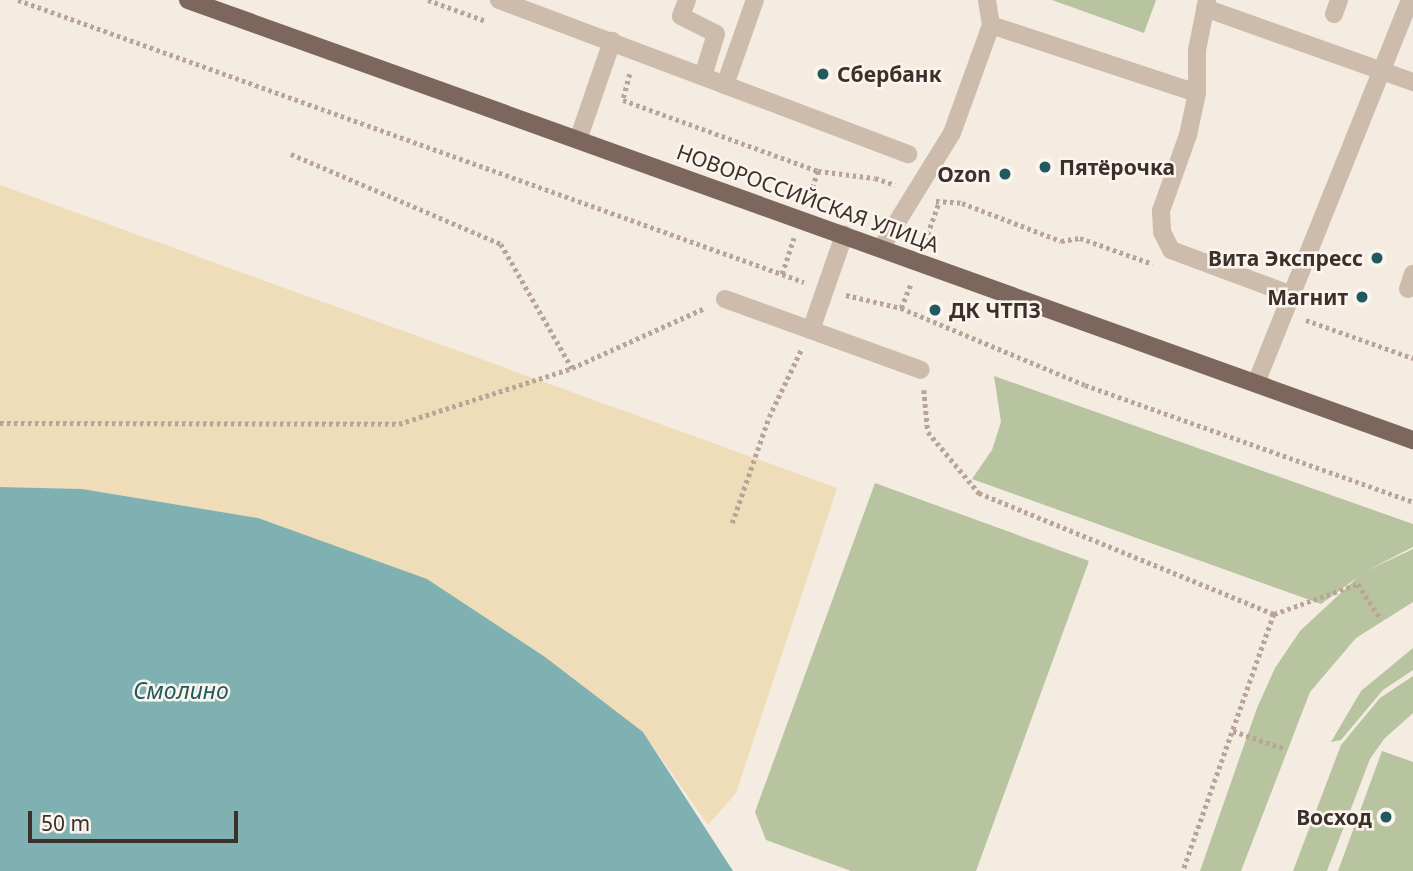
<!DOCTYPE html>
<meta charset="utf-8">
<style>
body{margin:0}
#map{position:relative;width:1413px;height:871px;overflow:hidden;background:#f4ebe1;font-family:"Noto Sans",sans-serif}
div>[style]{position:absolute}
.green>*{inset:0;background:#b8c4a0}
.sand>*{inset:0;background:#efdcb8}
.water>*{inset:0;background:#7fb0b2}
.path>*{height:4.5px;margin-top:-2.25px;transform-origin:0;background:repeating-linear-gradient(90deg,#b9a596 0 3.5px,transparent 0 7px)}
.minor>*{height:18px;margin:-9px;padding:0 9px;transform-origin:9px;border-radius:9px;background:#cdbbac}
.major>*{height:18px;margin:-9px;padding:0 9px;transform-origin:9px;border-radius:9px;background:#7d675c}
.dots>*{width:19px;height:19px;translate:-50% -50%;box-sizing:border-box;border:4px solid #fbf5ee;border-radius:50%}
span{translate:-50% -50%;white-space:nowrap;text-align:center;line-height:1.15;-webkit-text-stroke:5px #fbf5ee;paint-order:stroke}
.poi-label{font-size:21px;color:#3b302b;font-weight:700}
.left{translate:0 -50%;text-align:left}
.right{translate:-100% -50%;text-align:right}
.street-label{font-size:21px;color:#3b302b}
.water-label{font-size:23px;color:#1f5a5e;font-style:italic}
.scale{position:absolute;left:28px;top:811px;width:210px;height:32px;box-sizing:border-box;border:4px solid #3b302b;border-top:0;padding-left:9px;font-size:21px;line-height:24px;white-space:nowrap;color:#3b302b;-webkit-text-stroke:5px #fbf5ee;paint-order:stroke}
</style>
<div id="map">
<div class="green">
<div style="clip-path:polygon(1052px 0,1156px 0,1144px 33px)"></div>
<div style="clip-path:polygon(994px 376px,1413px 524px,1413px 547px,1366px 571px,1413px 549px,1413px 602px,1356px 638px,1310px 692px,1241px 871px,1200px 871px,1257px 708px,1275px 668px,1300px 631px,1358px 577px,1321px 604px,972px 479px,992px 450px,1001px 422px)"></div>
<div style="clip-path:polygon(875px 483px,1089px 561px,976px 871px,851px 871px,766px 840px,755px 812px)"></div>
<div style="clip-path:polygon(1413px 648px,1413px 670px,1383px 690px,1341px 740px,1331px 742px,1361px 691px)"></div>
<div style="clip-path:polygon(1413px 676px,1413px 713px,1384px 739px,1370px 759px,1327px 871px,1293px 871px,1341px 745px,1380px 698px)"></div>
<div style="clip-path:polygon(1382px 751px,1413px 762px,1413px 871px,1338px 871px)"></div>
</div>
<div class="sand">
<div style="clip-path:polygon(0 185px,837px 488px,736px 793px,708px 825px,643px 732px,258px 518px,82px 489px,0 487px)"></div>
</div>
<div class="water">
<div style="clip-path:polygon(0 487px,82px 489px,258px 518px,427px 579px,545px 657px,643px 732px,733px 871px,0 871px)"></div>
</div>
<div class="path">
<div style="left:18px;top:0;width:835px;rotate:19.74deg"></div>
<div style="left:428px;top:0;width:62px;rotate:19.9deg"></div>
<div style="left:630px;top:74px;width:27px;rotate:105deg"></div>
<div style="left:623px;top:100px;width:208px;rotate:20deg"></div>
<div style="left:818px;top:171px;width:57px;rotate:7deg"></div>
<div style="left:875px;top:178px;width:21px;rotate:19deg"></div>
<div style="left:291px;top:154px;width:228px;rotate:23.2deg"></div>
<div style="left:501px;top:244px;width:143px;rotate:60.2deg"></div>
<div style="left:808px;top:201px;width:32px;rotate:-72deg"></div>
<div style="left:936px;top:201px;width:26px;rotate:4deg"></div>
<div style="left:962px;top:203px;width:106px;rotate:21deg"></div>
<div style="left:1061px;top:241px;width:19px;rotate:-9deg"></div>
<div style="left:1080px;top:238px;width:77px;rotate:19.6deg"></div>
<div style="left:925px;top:241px;width:41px;rotate:-70.3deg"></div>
<div style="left:782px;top:274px;width:38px;rotate:-72deg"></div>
<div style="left:846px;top:295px;width:57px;rotate:13.3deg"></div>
<div style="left:901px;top:308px;width:199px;rotate:22.7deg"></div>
<div style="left:1085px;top:385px;width:348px;rotate:19.6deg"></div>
<div style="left:901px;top:308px;width:27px;rotate:-68deg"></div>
<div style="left:1306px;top:320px;width:114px;rotate:19.6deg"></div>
<div style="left:924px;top:390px;width:42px;rotate:84.6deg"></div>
<div style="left:928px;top:432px;width:80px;rotate:50.1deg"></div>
<div style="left:979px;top:493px;width:319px;rotate:22.3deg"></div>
<div style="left:1274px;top:614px;width:273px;rotate:109.5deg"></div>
<div style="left:0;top:423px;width:399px;rotate:0.1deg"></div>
<div style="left:399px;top:424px;width:182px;rotate:-17.9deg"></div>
<div style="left:572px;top:368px;width:146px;rotate:-24.3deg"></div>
<div style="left:732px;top:523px;width:112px;rotate:-70.8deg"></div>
<div style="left:769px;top:417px;width:74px;rotate:-64.5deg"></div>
<div style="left:1274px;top:614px;width:89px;rotate:-19.7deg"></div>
<div style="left:1358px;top:584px;width:40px;rotate:57.1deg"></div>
<div style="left:1233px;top:731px;width:53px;rotate:18.8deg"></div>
</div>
<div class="minor">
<div style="left:499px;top:0;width:241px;rotate:20.6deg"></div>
<div style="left:725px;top:85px;width:90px;rotate:-70.6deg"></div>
<div style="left:687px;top:0;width:17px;rotate:111deg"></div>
<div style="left:681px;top:16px;width:39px;rotate:27deg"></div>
<div style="left:716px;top:34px;width:44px;rotate:107.2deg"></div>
<div style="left:987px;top:0;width:25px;rotate:81deg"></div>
<div style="left:1207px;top:0;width:51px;rotate:101.3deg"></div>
<div style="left:1197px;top:50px;width:43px;rotate:90deg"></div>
<div style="left:1197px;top:93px;width:43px;rotate:102.1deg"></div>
<div style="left:1188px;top:135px;width:81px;rotate:109.6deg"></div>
<div style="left:1161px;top:211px;width:21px;rotate:87deg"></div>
<div style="left:1162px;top:232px;width:20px;rotate:63deg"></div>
<div style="left:1171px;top:250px;width:129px;rotate:20.4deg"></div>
<div style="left:1205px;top:8px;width:221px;rotate:19.6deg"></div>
<div style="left:1334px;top:14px;width:15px;rotate:-70deg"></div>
<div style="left:725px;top:85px;width:196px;rotate:20.7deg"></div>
<div style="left:578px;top:140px;width:105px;rotate:-71deg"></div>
<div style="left:881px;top:248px;width:135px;rotate:-58.3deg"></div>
<div style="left:952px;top:133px;width:115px;rotate:-70.1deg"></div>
<div style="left:991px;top:25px;width:217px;rotate:18.3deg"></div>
<div style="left:1408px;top:289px;width:16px;rotate:-72deg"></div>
<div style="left:725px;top:299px;width:208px;rotate:19.9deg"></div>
<div style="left:811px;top:330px;width:101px;rotate:-70.8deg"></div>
<div style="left:1256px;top:383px;width:413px;rotate:-68.1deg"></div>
</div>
<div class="major">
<div style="left:188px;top:0;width:1302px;rotate:19.76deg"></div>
</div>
<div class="dots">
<div style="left:823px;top:74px;background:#1f5a5e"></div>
<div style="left:1045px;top:167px;background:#1f5a5e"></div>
<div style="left:1005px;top:174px;background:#1f5a5e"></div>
<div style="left:1377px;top:258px;background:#1f5a5e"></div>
<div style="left:1362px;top:297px;background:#1f5a5e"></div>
<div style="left:935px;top:310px;background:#1f5a5e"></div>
<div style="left:1386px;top:817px;background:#1f5a5e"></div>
</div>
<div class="poi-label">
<span class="left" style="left:837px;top:74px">Сбербанк</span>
<span class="left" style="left:1059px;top:167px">Пятёрочка</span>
<span class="right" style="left:991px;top:174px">Ozon</span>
<span class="right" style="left:1363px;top:258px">Вита Экспресс</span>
<span class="right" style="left:1348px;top:297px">Магнит</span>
<span class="left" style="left:949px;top:310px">ДК ЧТПЗ</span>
<span class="right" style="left:1372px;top:817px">Восход</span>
</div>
<div class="street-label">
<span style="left:808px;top:198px;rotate:20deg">НОВОРОССИЙСКАЯ УЛИЦА</span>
</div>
<div class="water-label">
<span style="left:181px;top:690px">Смолино</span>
</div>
<div class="scale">50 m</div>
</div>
